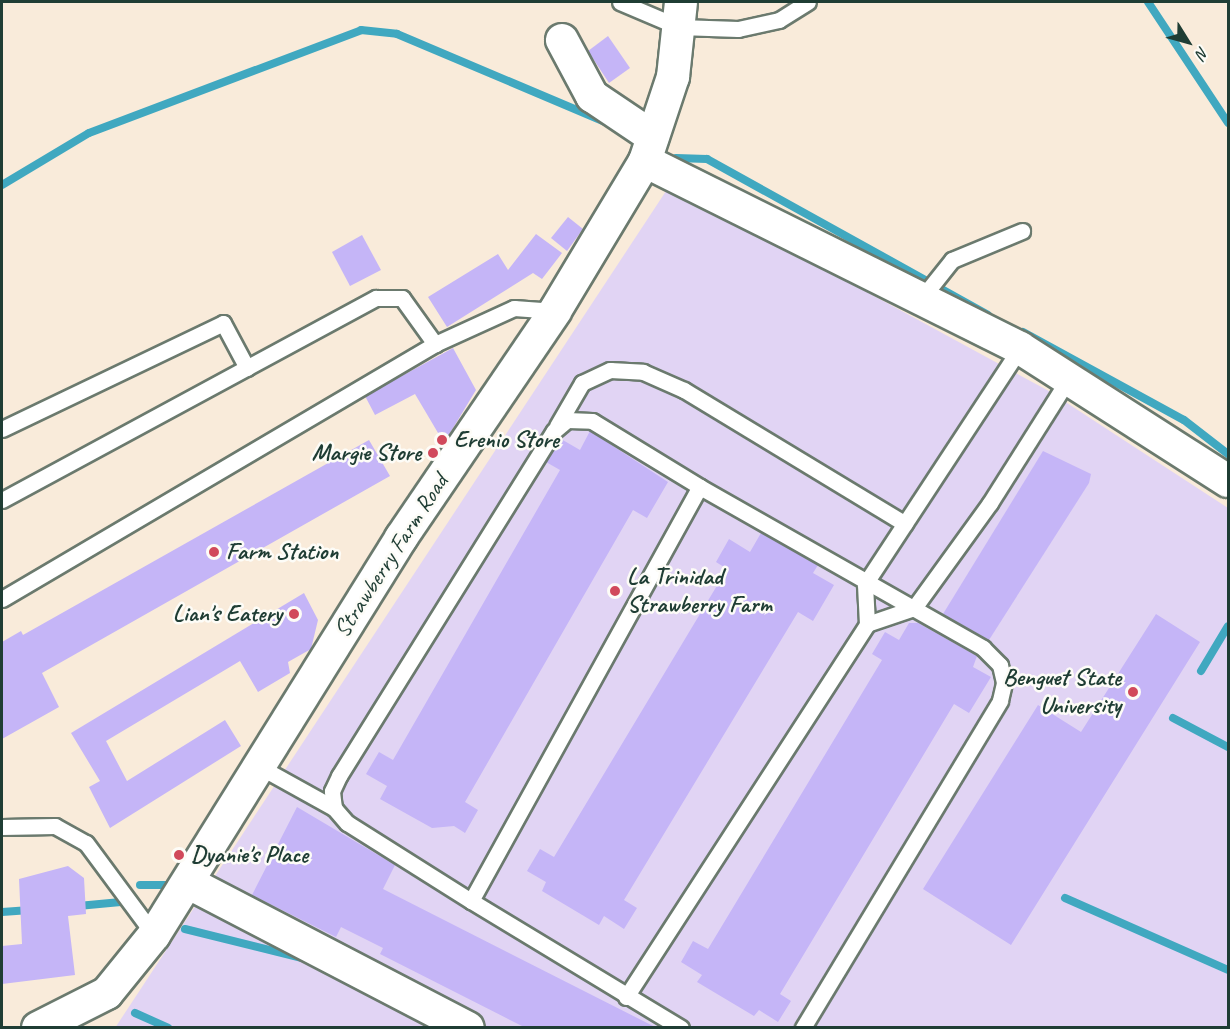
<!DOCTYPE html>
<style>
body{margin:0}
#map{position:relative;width:1230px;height:1029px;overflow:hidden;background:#f9ebda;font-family:Caveat,sans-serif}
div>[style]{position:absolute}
.built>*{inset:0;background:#e1d4f4}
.stream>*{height:8px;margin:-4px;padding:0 4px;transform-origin:4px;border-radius:4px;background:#40a8c0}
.building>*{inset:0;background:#c5b5f7}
.roads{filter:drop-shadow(2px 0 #6b7a6e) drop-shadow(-2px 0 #6b7a6e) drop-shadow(0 2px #6b7a6e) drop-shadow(0 -2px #6b7a6e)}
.lane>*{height:15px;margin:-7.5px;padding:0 7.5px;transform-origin:7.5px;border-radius:7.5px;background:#fff}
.street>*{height:32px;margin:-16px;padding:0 16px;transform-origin:16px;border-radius:16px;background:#fff}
.dots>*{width:16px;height:16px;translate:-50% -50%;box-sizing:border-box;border:3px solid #fdfcf7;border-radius:50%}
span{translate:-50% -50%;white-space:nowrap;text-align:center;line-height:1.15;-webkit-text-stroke:5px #fdfcf7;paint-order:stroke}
.poi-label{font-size:24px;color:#1f3d34;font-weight:700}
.left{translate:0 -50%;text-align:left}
.right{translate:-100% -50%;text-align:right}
.street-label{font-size:24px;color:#1f3d34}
.frame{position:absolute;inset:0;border:3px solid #1f3d34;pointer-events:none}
.north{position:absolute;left:1158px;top:12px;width:60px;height:60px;-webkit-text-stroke:4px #fdfcf7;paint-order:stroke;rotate:127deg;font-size:16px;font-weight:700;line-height:24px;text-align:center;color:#1f3d34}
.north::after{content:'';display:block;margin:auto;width:21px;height:27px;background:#1f3d34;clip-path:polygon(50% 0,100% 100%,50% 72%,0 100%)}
</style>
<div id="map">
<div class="built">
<div style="clip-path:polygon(670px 185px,1047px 390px,1228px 508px,1228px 1027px,115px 1028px)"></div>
</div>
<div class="stream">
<div style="left:1148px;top:2px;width:145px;rotate:56.5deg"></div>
<div style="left:676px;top:158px;width:31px;rotate:2deg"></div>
<div style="left:707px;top:159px;width:321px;rotate:29deg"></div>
<div style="left:2px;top:185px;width:101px;rotate:-30.9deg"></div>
<div style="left:89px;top:133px;width:291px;rotate:-20.7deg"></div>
<div style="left:361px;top:30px;width:36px;rotate:6deg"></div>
<div style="left:397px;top:34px;width:226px;rotate:22.9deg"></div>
<div style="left:1023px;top:332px;width:183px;rotate:28.7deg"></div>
<div style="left:1184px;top:420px;width:56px;rotate:37.7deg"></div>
<div style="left:1201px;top:671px;width:52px;rotate:-59deg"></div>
<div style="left:1173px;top:718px;width:62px;rotate:27.8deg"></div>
<div style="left:140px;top:885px;width:29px"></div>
<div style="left:1065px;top:898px;width:178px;rotate:23.8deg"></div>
<div style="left:78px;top:906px;width:43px;rotate:-5.3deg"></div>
<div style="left:2px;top:912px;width:28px;rotate:-4deg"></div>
<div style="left:185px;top:929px;width:128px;rotate:14deg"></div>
<div style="left:135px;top:1013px;width:36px;rotate:24deg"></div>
</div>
<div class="building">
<div style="clip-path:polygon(608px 36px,630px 68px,609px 83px,588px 51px)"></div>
<div style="clip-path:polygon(568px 217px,583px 229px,567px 251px,551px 238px)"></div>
<div style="clip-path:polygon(536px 234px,562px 253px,542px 279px,533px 273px,447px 327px,428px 297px,498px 254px,508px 270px)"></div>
<div style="clip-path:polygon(362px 235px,381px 270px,350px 286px,332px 252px)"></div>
<div style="clip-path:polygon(453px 348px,476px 390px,444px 443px,415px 394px,375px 415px,365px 396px)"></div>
<div style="clip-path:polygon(590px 431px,668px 482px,647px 518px,633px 510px,465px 802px,478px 810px,465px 833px,454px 826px,432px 828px,380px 799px,387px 786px,366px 774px,379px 752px,393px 760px,560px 470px,546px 462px,561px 439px,580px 450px)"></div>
<div style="clip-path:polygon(369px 440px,390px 476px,42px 673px,59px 707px,2px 739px,2px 642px,21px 631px,23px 635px)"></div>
<div style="clip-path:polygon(1043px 451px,1091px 474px,1089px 483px,989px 640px,943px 614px)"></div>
<div style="clip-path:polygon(761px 533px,818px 565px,813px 573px,834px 585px,813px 621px,798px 612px,624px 900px,637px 908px,624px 929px,604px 916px,599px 925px,542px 891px,546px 882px,527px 871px,540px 849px,554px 857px,727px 569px,716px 562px,729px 539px,750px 552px)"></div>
<div style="clip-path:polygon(304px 593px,318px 620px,311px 649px,288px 662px,290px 673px,258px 692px,240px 661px,106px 741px,127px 781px,225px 720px,241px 746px,110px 828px,89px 787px,100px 781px,71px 733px)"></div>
<div style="clip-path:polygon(1156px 614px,1200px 642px,1011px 945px,923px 889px,1038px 705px,1081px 732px)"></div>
<div style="clip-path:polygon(909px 623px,918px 623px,977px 656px,973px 667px,991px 677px,969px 713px,954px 704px,780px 994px,791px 1001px,778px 1022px,759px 1010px,754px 1016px,697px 982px,702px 975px,681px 962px,693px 941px,708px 949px,882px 660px,872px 654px,885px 632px,899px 640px)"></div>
<div style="clip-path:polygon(297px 807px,395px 865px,383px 889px,657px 1028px,526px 1028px,380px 954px,383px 948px,341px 927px,336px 937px,252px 895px)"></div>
<div style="clip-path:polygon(68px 866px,84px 878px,86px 914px,68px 916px,75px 975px,2px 984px,2px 946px,22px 944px,19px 879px)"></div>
</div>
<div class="roads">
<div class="lane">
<div style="left:620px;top:2px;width:64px;rotate:23deg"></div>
<div style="left:679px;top:27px;width:59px;rotate:1.9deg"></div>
<div style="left:738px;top:29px;width:42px;rotate:-12.4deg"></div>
<div style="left:779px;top:20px;width:34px;rotate:-32deg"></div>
<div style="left:921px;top:299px;width:50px;rotate:-51.5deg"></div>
<div style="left:952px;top:260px;width:76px;rotate:-22.5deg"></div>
<div style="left:557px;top:426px;width:50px;rotate:-59.8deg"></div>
<div style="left:582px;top:383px;width:31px;rotate:-25deg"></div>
<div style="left:610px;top:370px;width:33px;rotate:3deg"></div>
<div style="left:643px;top:372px;width:45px;rotate:23.7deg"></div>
<div style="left:684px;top:390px;width:258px;rotate:31.2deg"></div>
<div style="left:2px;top:429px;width:245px;rotate:-25.6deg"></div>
<div style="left:223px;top:323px;width:51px;rotate:61.9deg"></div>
<div style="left:2px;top:500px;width:425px;rotate:-28.4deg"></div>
<div style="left:376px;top:298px;width:26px"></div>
<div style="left:402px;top:298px;width:57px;rotate:54.3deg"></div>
<div style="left:2px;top:599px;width:503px;rotate:-30.49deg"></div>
<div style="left:435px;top:344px;width:87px;rotate:-24.5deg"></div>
<div style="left:514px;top:308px;width:41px;rotate:4.2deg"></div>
<div style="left:867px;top:624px;width:50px;rotate:-18.8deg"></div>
<div style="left:914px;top:608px;width:130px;rotate:-54.1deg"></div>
<div style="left:990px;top:503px;width:148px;rotate:-57.7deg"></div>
<div style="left:260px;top:767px;width:85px;rotate:29deg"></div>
<div style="left:2px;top:827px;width:53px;rotate:-1.1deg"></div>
<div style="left:55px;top:826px;width:35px;rotate:29deg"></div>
<div style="left:86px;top:843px;width:114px;rotate:53.5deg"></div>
<div style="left:471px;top:901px;width:146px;rotate:-147.8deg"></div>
<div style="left:347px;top:823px;width:20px;rotate:-131deg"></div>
<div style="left:334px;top:808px;width:17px;rotate:-97deg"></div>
<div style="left:332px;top:791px;width:17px;rotate:-65deg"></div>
<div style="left:339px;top:776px;width:407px;rotate:-58.1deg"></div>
<div style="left:554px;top:431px;width:17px;rotate:-40deg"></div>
<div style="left:567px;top:420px;width:25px;rotate:2deg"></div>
<div style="left:592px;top:421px;width:127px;rotate:31.4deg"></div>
<div style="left:626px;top:997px;width:444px;rotate:-57.1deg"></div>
<div style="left:867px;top:624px;width:40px;rotate:-92.9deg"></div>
<div style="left:865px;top:584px;width:282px;rotate:-56.7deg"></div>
<div style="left:681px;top:1028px;width:245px;rotate:-148.8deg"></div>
<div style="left:471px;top:901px;width:473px;rotate:-61.1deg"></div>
<div style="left:700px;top:487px;width:326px;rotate:29.6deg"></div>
<div style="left:983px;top:648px;width:24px;rotate:45deg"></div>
<div style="left:1000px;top:665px;width:18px;rotate:77deg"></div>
<div style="left:1004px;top:683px;width:18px;rotate:103deg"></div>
<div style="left:1000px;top:701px;width:382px;rotate:121.1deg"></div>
</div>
<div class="street">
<div style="left:562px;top:40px;width:64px;rotate:61.8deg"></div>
<div style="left:592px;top:96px;width:73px;rotate:33.9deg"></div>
<div style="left:645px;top:161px;width:419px;rotate:26.5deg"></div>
<div style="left:1020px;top:348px;width:247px;rotate:32.6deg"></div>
<div style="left:191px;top:884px;width:312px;rotate:27.5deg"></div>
<div style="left:38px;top:1028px;width:77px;rotate:-26.9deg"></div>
<div style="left:107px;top:993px;width:75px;rotate:-51deg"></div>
<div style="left:154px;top:935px;width:468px;rotate:-58.1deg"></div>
<div style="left:401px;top:538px;width:274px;rotate:-55.8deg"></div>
<div style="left:555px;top:311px;width:175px;rotate:-59deg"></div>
<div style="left:645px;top:161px;width:89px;rotate:-71.6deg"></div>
<div style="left:673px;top:77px;width:75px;rotate:-83.9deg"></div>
</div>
</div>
<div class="dots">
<div style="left:442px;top:440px;background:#d1495b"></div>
<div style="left:433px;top:453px;background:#d1495b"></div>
<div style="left:214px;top:552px;background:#d1495b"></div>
<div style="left:615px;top:591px;background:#d1495b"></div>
<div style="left:294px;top:614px;background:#d1495b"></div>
<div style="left:1133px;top:692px;background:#d1495b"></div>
<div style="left:179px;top:855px;background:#d1495b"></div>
</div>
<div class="poi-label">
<span class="left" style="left:454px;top:440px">Erenio Store</span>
<span class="right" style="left:421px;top:453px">Margie Store</span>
<span class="left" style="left:226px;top:552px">Farm Station</span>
<span class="left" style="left:627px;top:591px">La Trinidad<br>Strawberry Farm</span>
<span class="right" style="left:282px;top:614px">Lian's Eatery</span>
<span class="right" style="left:1121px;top:692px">Benguet State<br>University</span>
<span class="left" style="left:191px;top:855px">Dyanie's Place</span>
</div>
<div class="street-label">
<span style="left:391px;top:556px;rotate:-57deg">Strawberry Farm Road</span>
</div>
<div class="frame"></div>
<div class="north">N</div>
</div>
